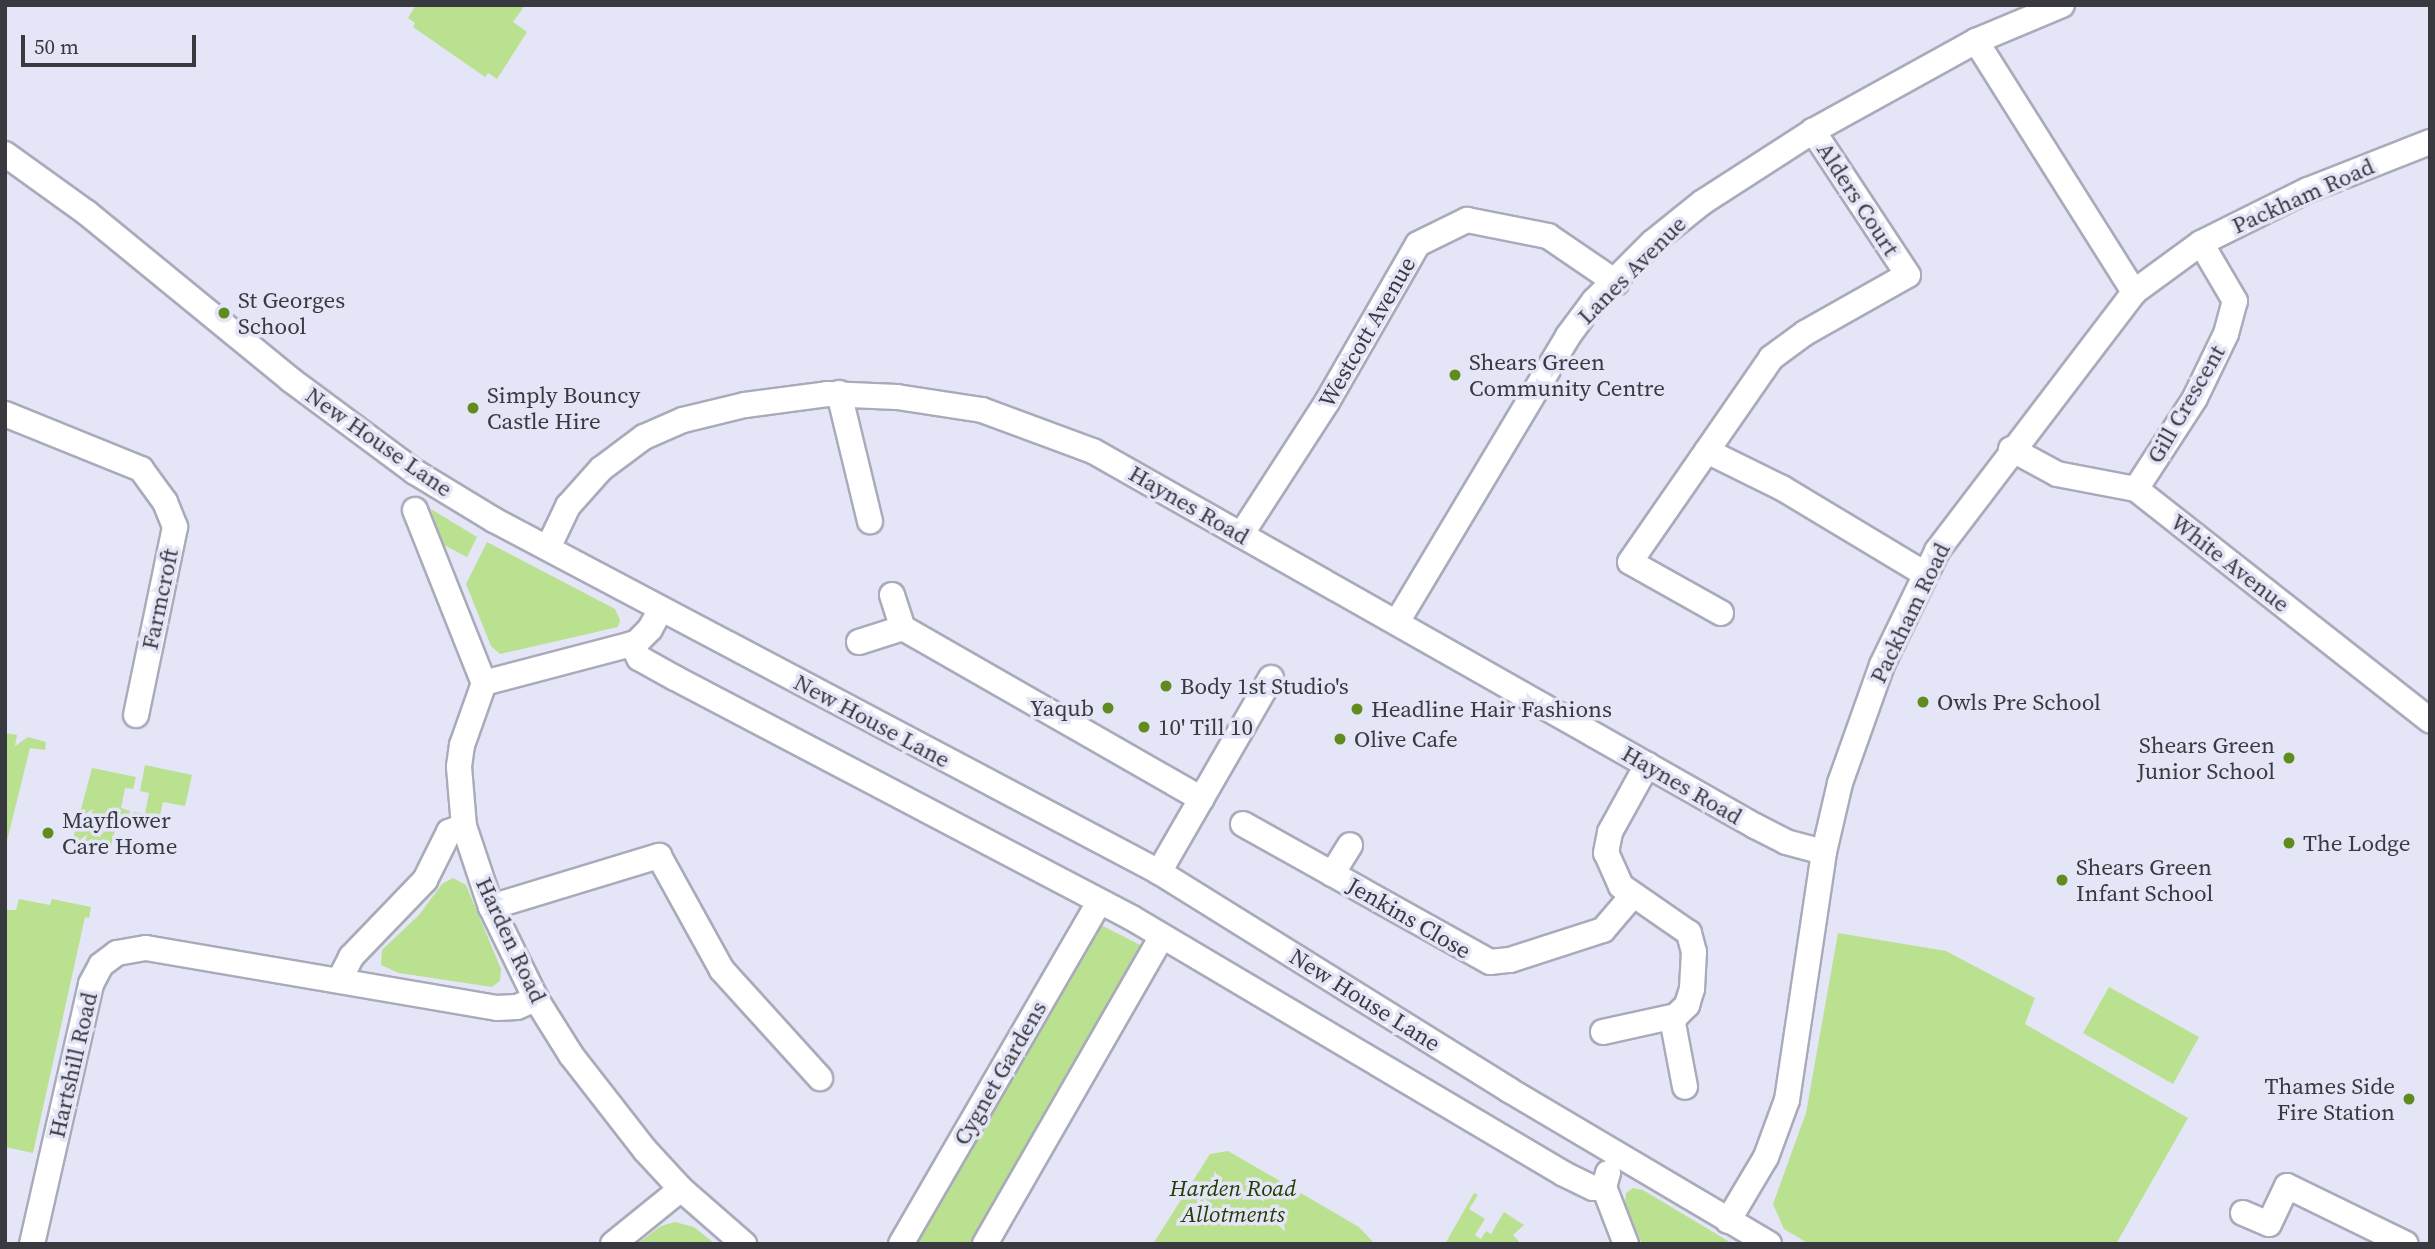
<!DOCTYPE html>
<style>
body{margin:0}
#map{position:relative;width:2435px;height:1249px;overflow:hidden;background:#e4e6f7;font-family:"Source Serif 4",serif}
div>[style]{position:absolute}
.green>*{inset:0;background:#b9e18f}
.roads{filter:drop-shadow(2px 0 #a9abbb) drop-shadow(-2px 0 #a9abbb) drop-shadow(0 2px #a9abbb) drop-shadow(0 -2px #a9abbb)}
.minor>*{height:24px;margin:-12px;padding:0 12px;transform-origin:12px;border-radius:12px;background:#fff}
.dots>*{width:19px;height:19px;translate:-50% -50%;box-sizing:border-box;border:4px solid #e4e6f7;border-radius:50%}
span{translate:-50% -50%;white-space:nowrap;text-align:center;line-height:1.15;-webkit-text-stroke:7px #e4e6f7;paint-order:stroke}
.street-label{font-size:23px;color:#393a40}
.poi-label{font-size:23px;color:#393a40}
.left{translate:0 -50%;text-align:left}
.right{translate:-100% -50%;text-align:right}
.park-label{font-size:23px;color:#253d00;font-style:italic}
.frame{position:absolute;inset:0;border:7px solid #393a40;pointer-events:none}
.scale{position:absolute;left:21px;top:35px;width:175px;height:32px;box-sizing:border-box;border:4px solid #393a40;border-top:0;padding-left:9px;font-size:21px;line-height:24px;white-space:nowrap;color:#393a40;-webkit-text-stroke:5px #e4e6f7;paint-order:stroke}
</style>
<div id="map">
<div class="green">
<div style="clip-path:polygon(416px 5px,525px 5px,513px 22px,527px 32px,497px 79px,488px 73px,485px 77px,413px 27px,415px 23px,408px 18px)"></div>
<div style="clip-path:polygon(431px 509px,477px 537px,467px 557px,442px 544px)"></div>
<div style="clip-path:polygon(487px 542px,615px 609px,620px 620px,618px 627px,500px 654px,491px 646px,466px 584px)"></div>
<div style="clip-path:polygon(5px 733px,17px 735px,15px 746px,28px 737px,46px 742px,45px 750px,30px 748px,5px 849px)"></div>
<div style="clip-path:polygon(145px 765px,192px 775px,185px 806px,163px 802px,157px 829px,132px 823px,134px 812px,145px 814px,149px 793px,140px 791px)"></div>
<div style="clip-path:polygon(92px 768px,136px 777px,133px 789px,125px 788px,121px 808px,130px 811px,128px 822px,121px 821px,119px 830px,115px 830px,110px 851px,72px 843px)"></div>
<div style="clip-path:polygon(453px 878px,466px 885px,501px 969px,500px 981px,492px 987px,399px 973px,381px 965px,382px 950px,419px 915px,442px 884px)"></div>
<div style="clip-path:polygon(5px 894px,6px 910px,16px 910px,19px 899px,50px 905px,52px 899px,91px 907px,89px 918px,85px 917px,33px 1153px,5px 1147px)"></div>
<div style="clip-path:polygon(1097px 923px,1150px 950px,981px 1244px,907px 1244px)"></div>
<div style="clip-path:polygon(1838px 933px,1946px 951px,2035px 998px,2025px 1024px,2188px 1118px,2116px 1244px,1809px 1244px,1784px 1229px,1773px 1204px,1806px 1113px)"></div>
<div style="clip-path:polygon(2109px 987px,2199px 1037px,2173px 1084px,2083px 1033px)"></div>
<div style="clip-path:polygon(1228px 1151px,1359px 1227px,1375px 1244px,1153px 1244px,1210px 1154px)"></div>
<div style="clip-path:polygon(1633px 1188px,1643px 1190px,1733px 1244px,1642px 1244px,1625px 1203px,1626px 1193px)"></div>
<div style="clip-path:polygon(1474px 1193px,1478px 1195px,1469px 1209px,1485px 1219px,1475px 1235px,1481px 1239px,1486px 1231px,1491px 1234px,1504px 1212px,1524px 1225px,1513px 1235px,1521px 1244px,1445px 1244px)"></div>
<div style="clip-path:polygon(675px 1222px,694px 1227px,715px 1244px,637px 1244px,661px 1226px)"></div>
</div>
<div class="roads">
<div class="minor">
<div style="left:1976px;top:41px;width:297px;rotate:57.8deg"></div>
<div style="left:5px;top:154px;width:101px;rotate:35.7deg"></div>
<div style="left:87px;top:213px;width:264px;rotate:39.3deg"></div>
<div style="left:291px;top:380px;width:154px;rotate:36.6deg"></div>
<div style="left:415px;top:472px;width:92px;rotate:31.3deg"></div>
<div style="left:494px;top:520px;width:752px;rotate:27.89deg"></div>
<div style="left:1159px;top:872px;width:412px;rotate:31.9deg"></div>
<div style="left:1509px;top:1090px;width:302px;rotate:30.6deg"></div>
<div style="left:839px;top:393px;width:132px;rotate:76.4deg"></div>
<div style="left:5px;top:414px;width:147px;rotate:22deg"></div>
<div style="left:141px;top:469px;width:41px;rotate:54deg"></div>
<div style="left:165px;top:502px;width:27px;rotate:68deg"></div>
<div style="left:175px;top:527px;width:192px;rotate:101.7deg"></div>
<div style="left:2011px;top:449px;width:52px;rotate:28.5deg"></div>
<div style="left:2057px;top:474px;width:80px;rotate:10.8deg"></div>
<div style="left:2136px;top:489px;width:374px;rotate:38.2deg"></div>
<div style="left:1707px;top:451px;width:84px;rotate:26.3deg"></div>
<div style="left:1782px;top:488px;width:167px;rotate:31deg"></div>
<div style="left:2136px;top:489px;width:108px;rotate:-57deg"></div>
<div style="left:2195px;top:398px;width:71px;rotate:-64.2deg"></div>
<div style="left:2226px;top:334px;width:34px;rotate:-75deg"></div>
<div style="left:2235px;top:301px;width:67px;rotate:-120.4deg"></div>
<div style="left:415px;top:510px;width:186px;rotate:68.3deg"></div>
<div style="left:1241px;top:535px;width:158px;rotate:-57.1deg"></div>
<div style="left:1327px;top:402px;width:182px;rotate:-60.1deg"></div>
<div style="left:1418px;top:244px;width:55px;rotate:-26.1deg"></div>
<div style="left:1467px;top:220px;width:83px;rotate:11.2deg"></div>
<div style="left:1548px;top:236px;width:83px;rotate:34.3deg"></div>
<div style="left:548px;top:548px;width:47px;rotate:-64.5deg"></div>
<div style="left:568px;top:506px;width:50px;rotate:-48.3deg"></div>
<div style="left:601px;top:469px;width:54px;rotate:-36.7deg"></div>
<div style="left:644px;top:437px;width:43px;rotate:-23.6deg"></div>
<div style="left:683px;top:420px;width:64px;rotate:-13.6deg"></div>
<div style="left:745px;top:405px;width:83px;rotate:-7.6deg"></div>
<div style="left:827px;top:394px;width:70px;rotate:2.5deg"></div>
<div style="left:897px;top:397px;width:86px;rotate:8.7deg"></div>
<div style="left:982px;top:410px;width:118px;rotate:20.3deg"></div>
<div style="left:1093px;top:451px;width:761px;rotate:29.53deg"></div>
<div style="left:1755px;top:826px;width:35px;rotate:27deg"></div>
<div style="left:1786px;top:842px;width:39px;rotate:15deg"></div>
<div style="left:892px;top:595px;width:35px;rotate:72deg"></div>
<div style="left:661px;top:609px;width:23px;rotate:119deg"></div>
<div style="left:650px;top:629px;width:20px;rotate:135deg"></div>
<div style="left:636px;top:643px;width:157px;rotate:165.3deg"></div>
<div style="left:484px;top:683px;width:66px;rotate:109.5deg"></div>
<div style="left:462px;top:745px;width:22px;rotate:98deg"></div>
<div style="left:459px;top:767px;width:59px;rotate:85.2deg"></div>
<div style="left:464px;top:826px;width:85px;rotate:71.6deg"></div>
<div style="left:491px;top:907px;width:102px;rotate:63.9deg"></div>
<div style="left:536px;top:999px;width:66px;rotate:58deg"></div>
<div style="left:571px;top:1055px;width:120px;rotate:52.1deg"></div>
<div style="left:645px;top:1150px;width:53px;rotate:47.3deg"></div>
<div style="left:681px;top:1189px;width:84px;rotate:41.1deg"></div>
<div style="left:1721px;top:613px;width:104px;rotate:-150.7deg"></div>
<div style="left:1630px;top:562px;width:248px;rotate:-55.3deg"></div>
<div style="left:1771px;top:358px;width:42px;rotate:-36.3deg"></div>
<div style="left:1805px;top:333px;width:118px;rotate:-29.4deg"></div>
<div style="left:1908px;top:275px;width:173px;rotate:-123.4deg"></div>
<div style="left:1397px;top:622px;width:333px;rotate:-59.1deg"></div>
<div style="left:1568px;top:336px;width:44px;rotate:-53.4deg"></div>
<div style="left:1594px;top:301px;width:83px;rotate:-45deg"></div>
<div style="left:1653px;top:242px;width:64px;rotate:-38.7deg"></div>
<div style="left:1703px;top:202px;width:131px;rotate:-32.8deg"></div>
<div style="left:1813px;top:131px;width:186px;rotate:-28.9deg"></div>
<div style="left:1976px;top:41px;width:93px;rotate:-22.7deg"></div>
<div style="left:859px;top:642px;width:46px;rotate:-17.7deg"></div>
<div style="left:903px;top:628px;width:344px;rotate:29.8deg"></div>
<div style="left:632px;top:644px;width:16px;rotate:63deg"></div>
<div style="left:639px;top:658px;width:41px;rotate:29.1deg"></div>
<div style="left:675px;top:678px;width:516px;rotate:27.71deg"></div>
<div style="left:1132px;top:918px;width:502px;rotate:30.65deg"></div>
<div style="left:1564px;top:1174px;width:32px;rotate:26deg"></div>
<div style="left:1593px;top:1188px;width:11px;rotate:-5deg"></div>
<div style="left:1243px;top:824px;width:283px;rotate:29.2deg"></div>
<div style="left:1490px;top:962px;width:20px;rotate:-6deg"></div>
<div style="left:1510px;top:960px;width:98px;rotate:-17.9deg"></div>
<div style="left:1603px;top:930px;width:46px;rotate:-49.4deg"></div>
<div style="left:1159px;top:872px;width:224px;rotate:-60deg"></div>
<div style="left:1332px;top:874px;width:34px;rotate:-58deg"></div>
<div style="left:491px;top:907px;width:176px;rotate:-16.9deg"></div>
<div style="left:659px;top:856px;width:130px;rotate:61.1deg"></div>
<div style="left:722px;top:970px;width:146px;rotate:47.8deg"></div>
<div style="left:340px;top:979px;width:25px;rotate:-63deg"></div>
<div style="left:351px;top:957px;width:107px;rotate:-46.1deg"></div>
<div style="left:425px;top:880px;width:54px;rotate:-63.4deg"></div>
<div style="left:449px;top:832px;width:16px;rotate:-22deg"></div>
<div style="left:1672px;top:1018px;width:70px;rotate:79.3deg"></div>
<div style="left:1603px;top:1032px;width:75px;rotate:-12.4deg"></div>
<div style="left:1676px;top:1016px;width:16px;rotate:-45deg"></div>
<div style="left:1687px;top:1005px;width:17px;rotate:-73deg"></div>
<div style="left:1692px;top:989px;width:37px;rotate:-87deg"></div>
<div style="left:1694px;top:952px;width:20px;rotate:-105deg"></div>
<div style="left:1689px;top:933px;width:83px;rotate:-145.3deg"></div>
<div style="left:1621px;top:886px;width:36px;rotate:-114deg"></div>
<div style="left:1606px;top:853px;width:21px;rotate:-79deg"></div>
<div style="left:1610px;top:832px;width:77px;rotate:-61.1deg"></div>
<div style="left:1608px;top:1173px;width:15px;rotate:106deg"></div>
<div style="left:1604px;top:1187px;width:61px;rotate:68.9deg"></div>
<div style="left:2243px;top:1213px;width:28px;rotate:23deg"></div>
<div style="left:2269px;top:1224px;width:42px;rotate:-64.7deg"></div>
<div style="left:2287px;top:1186px;width:132px;rotate:26deg"></div>
<div style="left:1728px;top:1221px;width:74px;rotate:-59.3deg"></div>
<div style="left:1766px;top:1157px;width:61px;rotate:-69.8deg"></div>
<div style="left:1787px;top:1100px;width:251px;rotate:-81.5deg"></div>
<div style="left:1824px;top:852px;width:71px;rotate:-76.9deg"></div>
<div style="left:1840px;top:783px;width:125px;rotate:-70.4deg"></div>
<div style="left:1882px;top:665px;width:127px;rotate:-64.2deg"></div>
<div style="left:1937px;top:551px;width:325px;rotate:-52.7deg"></div>
<div style="left:2134px;top:292px;width:83px;rotate:-36.2deg"></div>
<div style="left:2201px;top:243px;width:119px;rotate:-26.4deg"></div>
<div style="left:2308px;top:190px;width:131px;rotate:-21.5deg"></div>
<div style="left:32px;top:1244px;width:267px;rotate:-77.2deg"></div>
<div style="left:91px;top:984px;width:21px;rotate:-62deg"></div>
<div style="left:101px;top:965px;width:20px;rotate:-37deg"></div>
<div style="left:117px;top:953px;width:29px;rotate:-10deg"></div>
<div style="left:146px;top:948px;width:356px;rotate:9.7deg"></div>
<div style="left:497px;top:1008px;width:20px;rotate:-3deg"></div>
<div style="left:517px;top:1007px;width:21px;rotate:-23deg"></div>
<div style="left:613px;top:1244px;width:87px;rotate:-39deg"></div>
<div style="left:901px;top:1244px;width:395px;rotate:-59.9deg"></div>
<div style="left:985px;top:1244px;width:355px;rotate:-60.1deg"></div>
</div>
</div>
<div class="dots">
<div style="left:224px;top:313px;background:#608c1e"></div>
<div style="left:1455px;top:375px;background:#608c1e"></div>
<div style="left:473px;top:408px;background:#608c1e"></div>
<div style="left:1166px;top:686px;background:#608c1e"></div>
<div style="left:1923px;top:702px;background:#608c1e"></div>
<div style="left:1108px;top:708px;background:#608c1e"></div>
<div style="left:1357px;top:709px;background:#608c1e"></div>
<div style="left:1144px;top:727px;background:#608c1e"></div>
<div style="left:1340px;top:739px;background:#608c1e"></div>
<div style="left:2289px;top:758px;background:#608c1e"></div>
<div style="left:48px;top:833px;background:#608c1e"></div>
<div style="left:2289px;top:843px;background:#608c1e"></div>
<div style="left:2062px;top:880px;background:#608c1e"></div>
<div style="left:2409px;top:1099px;background:#608c1e"></div>
</div>
<div class="street-label">
<span style="left:2303px;top:196px;rotate:-24deg">Packham Road</span>
<span style="left:1858px;top:199px;rotate:57deg">Alders Court</span>
<span style="left:1632px;top:270px;rotate:-45deg">Lanes Avenue</span>
<span style="left:1367px;top:332px;rotate:-60deg">Westcott Avenue</span>
<span style="left:2186px;top:404px;rotate:-60deg">Gill Crescent</span>
<span style="left:379px;top:442px;rotate:35deg">New House Lane</span>
<span style="left:1189px;top:505px;rotate:30deg">Haynes Road</span>
<span style="left:2230px;top:563px;rotate:38deg">White Avenue</span>
<span style="left:160px;top:599px;rotate:-78deg">Farmcroft</span>
<span style="left:1910px;top:613px;rotate:-64deg">Packham Road</span>
<span style="left:872px;top:721px;rotate:28deg">New House Lane</span>
<span style="left:1682px;top:785px;rotate:30deg">Haynes Road</span>
<span style="left:1409px;top:918px;rotate:30deg">Jenkins Close</span>
<span style="left:511px;top:940px;rotate:65deg">Harden Road</span>
<span style="left:1365px;top:1000px;rotate:32deg">New House Lane</span>
<span style="left:73px;top:1065px;rotate:-77deg">Hartshill Road</span>
<span style="left:1000px;top:1073px;rotate:-60deg">Cygnet Gardens</span>
</div>
<div class="poi-label">
<span class="left" style="left:238px;top:313px">St Georges<br>School</span>
<span class="left" style="left:1469px;top:375px">Shears Green<br>Community Centre</span>
<span class="left" style="left:487px;top:408px">Simply Bouncy<br>Castle Hire</span>
<span class="left" style="left:1180px;top:686px">Body 1st Studio's</span>
<span class="left" style="left:1937px;top:702px">Owls Pre School</span>
<span class="right" style="left:1094px;top:708px">Yaqub</span>
<span class="left" style="left:1371px;top:709px">Headline Hair Fashions</span>
<span class="left" style="left:1158px;top:727px">10' Till 10</span>
<span class="left" style="left:1354px;top:739px">Olive Cafe</span>
<span class="right" style="left:2275px;top:758px">Shears Green<br>Junior School</span>
<span class="left" style="left:62px;top:833px">Mayflower<br>Care Home</span>
<span class="left" style="left:2303px;top:843px">The Lodge</span>
<span class="left" style="left:2076px;top:880px">Shears Green<br>Infant School</span>
<span class="right" style="left:2395px;top:1099px">Thames Side<br>Fire Station</span>
</div>
<div class="park-label">
<span style="left:1233px;top:1201px">Harden Road<br>Allotments</span>
</div>
<div class="frame"></div>
<div class="scale">50 m</div>
</div>
